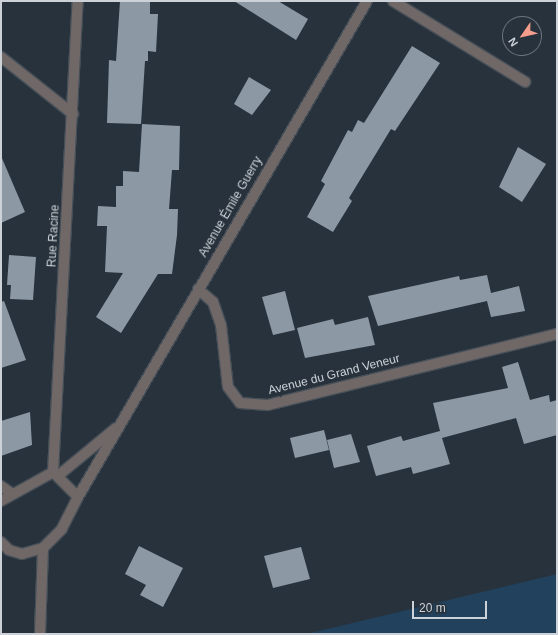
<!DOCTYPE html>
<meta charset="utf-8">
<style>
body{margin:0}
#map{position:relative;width:558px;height:635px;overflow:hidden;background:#28323c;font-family:Arial,sans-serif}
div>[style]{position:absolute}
.green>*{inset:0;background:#21415c}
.building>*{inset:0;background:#8c99a4}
.roads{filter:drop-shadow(1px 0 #464f58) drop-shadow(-1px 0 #464f58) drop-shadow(0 1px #464f58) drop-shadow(0 -1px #464f58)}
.minor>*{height:10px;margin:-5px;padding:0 5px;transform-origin:5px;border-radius:5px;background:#706867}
span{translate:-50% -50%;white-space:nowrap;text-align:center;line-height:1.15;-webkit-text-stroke:4px #28323c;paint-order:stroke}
.street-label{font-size:12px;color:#ccd2d8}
.frame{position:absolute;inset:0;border:2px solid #ccd2d8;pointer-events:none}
.north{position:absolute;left:502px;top:16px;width:40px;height:40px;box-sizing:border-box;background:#28323c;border:1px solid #6a727a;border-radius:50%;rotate:236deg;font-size:11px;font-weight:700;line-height:16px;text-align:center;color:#ccd2d8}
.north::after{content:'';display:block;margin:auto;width:14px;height:18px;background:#f49d8c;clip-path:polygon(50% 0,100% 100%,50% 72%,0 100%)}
.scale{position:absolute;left:412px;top:601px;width:75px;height:18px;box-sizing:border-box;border:2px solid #ccd2d8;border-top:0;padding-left:5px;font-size:12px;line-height:14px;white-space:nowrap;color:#ccd2d8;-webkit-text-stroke:3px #28323c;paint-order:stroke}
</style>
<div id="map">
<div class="green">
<div style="clip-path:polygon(557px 574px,557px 634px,306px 634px,361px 621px)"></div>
</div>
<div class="building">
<div style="clip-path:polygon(120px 1px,150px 1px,150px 14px,158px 14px,156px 52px,148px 51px,148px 61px,145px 61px,141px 124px,107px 123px,109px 60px,116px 61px)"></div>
<div style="clip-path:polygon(234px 1px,278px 1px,308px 19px,296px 40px)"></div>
<div style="clip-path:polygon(412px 46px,440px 63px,395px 131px,391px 129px,349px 198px,352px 201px,333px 232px,307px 217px,325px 184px,321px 181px,348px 130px,352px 132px,358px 120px,364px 123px)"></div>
<div style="clip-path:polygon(249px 77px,271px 90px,252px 115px,234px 104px)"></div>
<div style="clip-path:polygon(142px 124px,180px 126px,179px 170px,172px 170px,169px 209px,178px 209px,177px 235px,172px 274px,158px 274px,121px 333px,96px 317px,123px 273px,105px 272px,107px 226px,97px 226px,98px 206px,116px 207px,116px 186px,123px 186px,123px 171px,139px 172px)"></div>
<div style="clip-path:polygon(518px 147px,546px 164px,522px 202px,499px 187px)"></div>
<div style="clip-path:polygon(1px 156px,25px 212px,1px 223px)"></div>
<div style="clip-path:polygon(9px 255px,36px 257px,33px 300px,10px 299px,11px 285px,7px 285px)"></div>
<div style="clip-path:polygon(487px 275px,491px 293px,519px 286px,525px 311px,491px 317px,487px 301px,378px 326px,368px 296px,459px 276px,460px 280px)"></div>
<div style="clip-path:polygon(285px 291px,295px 330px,273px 335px,262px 297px)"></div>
<div style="clip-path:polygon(4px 301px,26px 360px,1px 368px,1px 302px)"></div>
<div style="clip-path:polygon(368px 317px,375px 345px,305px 358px,297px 328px,333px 319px,335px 325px)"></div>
<div style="clip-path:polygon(518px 362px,530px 400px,549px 395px,550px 402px,557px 400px,557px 435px,524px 444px,516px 418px,442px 438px,450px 464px,413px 474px,411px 467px,376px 476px,367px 446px,401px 436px,403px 441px,440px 431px,433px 403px,508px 388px,502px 367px)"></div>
<div style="clip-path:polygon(30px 412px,32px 445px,1px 456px,1px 421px)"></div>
<div style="clip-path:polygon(324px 430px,329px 450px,295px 458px,290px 438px)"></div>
<div style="clip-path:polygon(351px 434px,360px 462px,334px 468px,327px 440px)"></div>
<div style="clip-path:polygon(139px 546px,183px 568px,163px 607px,140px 595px,146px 585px,125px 574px)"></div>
<div style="clip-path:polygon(301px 547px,310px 579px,273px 588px,264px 556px)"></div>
</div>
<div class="roads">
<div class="minor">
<div style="left:393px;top:1px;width:155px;rotate:31.5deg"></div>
<div style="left:1px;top:57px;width:92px;rotate:38.4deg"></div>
<div style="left:198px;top:289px;width:20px;rotate:41deg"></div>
<div style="left:213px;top:302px;width:24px;rotate:71deg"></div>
<div style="left:221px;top:325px;width:62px;rotate:83.6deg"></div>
<div style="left:228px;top:387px;width:20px;rotate:53deg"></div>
<div style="left:240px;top:403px;width:28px;rotate:4deg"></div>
<div style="left:268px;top:405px;width:298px;rotate:-13.8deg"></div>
<div style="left:53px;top:472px;width:472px;rotate:-87deg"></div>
<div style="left:59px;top:475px;width:74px;rotate:-39.5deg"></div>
<div style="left:1px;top:486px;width:12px;rotate:35deg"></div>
<div style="left:78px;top:497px;width:574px;rotate:-59.77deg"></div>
<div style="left:1px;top:501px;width:60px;rotate:-29.1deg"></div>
<div style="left:53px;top:472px;width:35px;rotate:45deg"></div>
<div style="left:78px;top:497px;width:36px;rotate:117deg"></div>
<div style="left:62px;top:529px;width:27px;rotate:135deg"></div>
<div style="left:43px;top:548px;width:22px;rotate:164deg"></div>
<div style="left:22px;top:554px;width:14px;rotate:-163deg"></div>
<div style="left:9px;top:550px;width:11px;rotate:-135deg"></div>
<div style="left:40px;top:634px;width:86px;rotate:-88deg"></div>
</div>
</div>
<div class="street-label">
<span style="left:231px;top:207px;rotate:-60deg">Avenue Émile Guerry</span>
<span style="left:54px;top:236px;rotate:-87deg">Rue Racine</span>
<span style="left:334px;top:375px;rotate:-14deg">Avenue du Grand Veneur</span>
</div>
<div class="frame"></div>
<div class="north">N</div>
<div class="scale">20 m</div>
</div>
